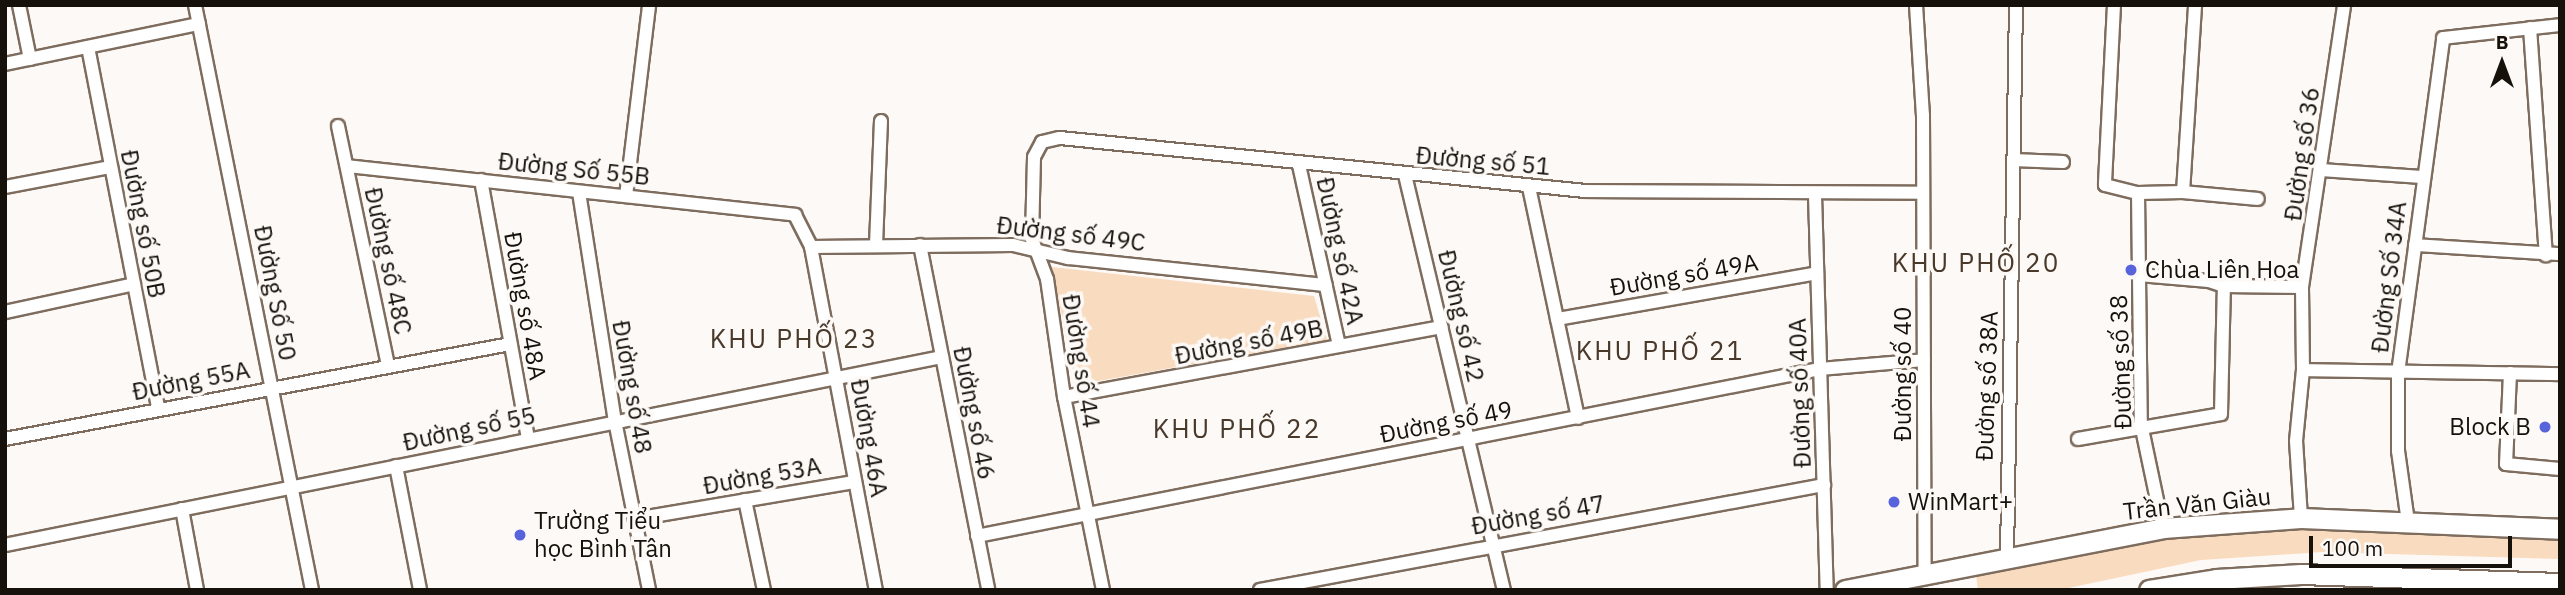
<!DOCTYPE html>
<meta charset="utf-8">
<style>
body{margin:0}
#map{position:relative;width:2565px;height:595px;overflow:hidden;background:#fdf9f6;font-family:"IBM Plex Sans",sans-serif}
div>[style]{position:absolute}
.green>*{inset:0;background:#f9dbbf}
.roads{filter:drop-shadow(2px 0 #7e6d5e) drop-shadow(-2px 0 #7e6d5e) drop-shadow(0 2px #7e6d5e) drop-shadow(0 -2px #7e6d5e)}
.street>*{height:12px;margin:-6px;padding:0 6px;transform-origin:6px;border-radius:6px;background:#fff}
.secondary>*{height:19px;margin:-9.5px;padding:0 9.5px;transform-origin:9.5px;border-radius:9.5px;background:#fff}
.dots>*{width:19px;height:19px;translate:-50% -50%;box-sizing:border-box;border:4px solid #fdf9f6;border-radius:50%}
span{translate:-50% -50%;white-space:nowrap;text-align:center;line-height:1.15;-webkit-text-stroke:7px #fdf9f6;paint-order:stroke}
.street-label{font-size:24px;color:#17110b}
.poi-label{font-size:24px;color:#17110b}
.left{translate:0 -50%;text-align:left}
.right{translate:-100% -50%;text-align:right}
.neighbourhood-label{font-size:26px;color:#48392b;letter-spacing:2px}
.frame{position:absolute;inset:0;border:7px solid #17110b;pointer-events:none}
.north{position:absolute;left:2467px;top:28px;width:70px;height:70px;-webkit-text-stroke:5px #fdf9f6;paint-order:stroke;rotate:0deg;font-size:19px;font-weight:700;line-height:28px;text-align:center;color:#17110b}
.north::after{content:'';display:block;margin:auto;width:24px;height:32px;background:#17110b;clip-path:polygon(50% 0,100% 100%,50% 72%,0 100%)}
.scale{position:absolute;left:2309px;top:536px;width:203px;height:32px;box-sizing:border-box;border:4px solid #17110b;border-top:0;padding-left:9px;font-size:21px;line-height:24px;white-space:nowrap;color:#17110b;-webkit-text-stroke:5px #fdf9f6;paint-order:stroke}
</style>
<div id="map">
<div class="green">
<div style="clip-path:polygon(1052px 267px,1314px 296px,1327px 340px,1076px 385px)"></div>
<div style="clip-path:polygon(2310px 525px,2560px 535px,2560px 559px,2322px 552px,2201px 560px,2059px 590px,1978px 590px,1976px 575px,2117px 545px,2214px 531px)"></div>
</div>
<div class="roads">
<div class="street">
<div style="left:19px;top:5px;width:55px;rotate:78.5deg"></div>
<div style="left:195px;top:5px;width:597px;rotate:78.69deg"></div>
<div style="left:1916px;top:5px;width:110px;rotate:86.4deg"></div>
<div style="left:1923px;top:115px;width:459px;rotate:89.8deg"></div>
<div style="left:2114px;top:5px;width:180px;rotate:92.9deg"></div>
<div style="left:2105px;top:185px;width:34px;rotate:14deg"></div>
<div style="left:2138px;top:193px;width:45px;rotate:-1.3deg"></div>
<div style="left:2183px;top:192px;width:75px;rotate:5.3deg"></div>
<div style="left:2530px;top:28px;width:228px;rotate:86deg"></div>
<div style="left:88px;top:47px;width:368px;rotate:79deg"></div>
<div style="left:5px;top:64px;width:198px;rotate:-11.7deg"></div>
<div style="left:338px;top:126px;width:244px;rotate:78.2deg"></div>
<div style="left:2013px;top:160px;width:50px;rotate:2.3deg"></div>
<div style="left:1299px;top:165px;width:185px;rotate:77.5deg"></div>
<div style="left:347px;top:166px;width:451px;rotate:6.2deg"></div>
<div style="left:795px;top:215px;width:36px;rotate:63deg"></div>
<div style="left:811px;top:247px;width:349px;rotate:79.3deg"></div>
<div style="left:2321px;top:170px;width:101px;rotate:4deg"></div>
<div style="left:1405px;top:175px;width:427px;rotate:76.6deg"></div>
<div style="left:481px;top:180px;width:263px;rotate:79.7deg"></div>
<div style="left:5px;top:187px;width:107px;rotate:-10.8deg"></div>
<div style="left:1529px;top:187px;width:236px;rotate:78deg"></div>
<div style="left:579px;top:192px;width:232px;rotate:81.1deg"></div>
<div style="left:615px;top:421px;width:172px;rotate:78.6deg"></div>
<div style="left:2183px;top:192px;width:187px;rotate:-86.3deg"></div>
<div style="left:2138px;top:193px;width:231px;rotate:89.3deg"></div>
<div style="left:2141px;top:424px;width:106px;rotate:78.1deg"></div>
<div style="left:1815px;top:195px;width:395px;rotate:88.3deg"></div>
<div style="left:626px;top:196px;width:192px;rotate:-83.1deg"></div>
<div style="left:876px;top:245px;width:124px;rotate:-87.7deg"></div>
<div style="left:920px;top:245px;width:352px;rotate:78.8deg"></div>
<div style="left:2415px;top:245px;width:145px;rotate:3.6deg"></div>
<div style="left:811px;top:247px;width:202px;rotate:-0.6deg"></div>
<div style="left:1013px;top:245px;width:57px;rotate:13.3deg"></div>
<div style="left:1068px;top:258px;width:259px;rotate:6deg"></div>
<div style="left:2139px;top:275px;width:70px;rotate:4.9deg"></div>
<div style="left:2209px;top:281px;width:16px;rotate:18deg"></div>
<div style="left:2224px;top:286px;width:78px;rotate:0.7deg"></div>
<div style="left:5px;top:312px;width:132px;rotate:-12.2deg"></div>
<div style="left:1557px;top:319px;width:264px;rotate:-10deg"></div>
<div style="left:2303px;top:370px;width:257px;rotate:0.9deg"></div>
<div style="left:2510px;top:373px;width:91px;rotate:92.5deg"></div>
<div style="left:2506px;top:464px;width:54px;rotate:5.3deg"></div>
<div style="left:1064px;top:397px;width:384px;rotate:-10.5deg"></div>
<div style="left:5px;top:439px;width:514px;rotate:-10.65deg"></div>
<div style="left:2078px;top:439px;width:145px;rotate:-9.9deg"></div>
<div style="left:2221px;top:414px;width:128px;rotate:-88.7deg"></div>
<div style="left:396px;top:466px;width:126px;rotate:79deg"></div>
<div style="left:745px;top:500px;width:92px;rotate:78.1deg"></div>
<div style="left:182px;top:509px;width:82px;rotate:79.5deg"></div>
<div style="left:2301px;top:518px;width:77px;rotate:-93.7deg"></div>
<div style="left:2296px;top:441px;width:71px;rotate:-84.4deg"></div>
<div style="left:2303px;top:370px;width:83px;rotate:-90.7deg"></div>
<div style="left:2302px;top:287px;width:285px;rotate:-81.5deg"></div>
<div style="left:635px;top:519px;width:222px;rotate:-9.6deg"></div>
<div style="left:2408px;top:522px;width:72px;rotate:-98deg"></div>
<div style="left:2398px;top:451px;width:78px;rotate:-90deg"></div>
<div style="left:2398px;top:373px;width:338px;rotate:-82.3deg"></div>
<div style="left:2443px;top:38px;width:118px;rotate:-6.3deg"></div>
<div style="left:977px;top:536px;width:859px;rotate:-11.21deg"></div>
<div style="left:1820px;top:369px;width:104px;rotate:-4.9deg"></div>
<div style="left:5px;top:545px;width:956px;rotate:-11.35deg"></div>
<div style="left:2007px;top:558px;width:553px;rotate:-89.07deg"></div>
<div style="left:1103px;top:590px;width:197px;rotate:-101.4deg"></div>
<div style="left:1064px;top:397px;width:119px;rotate:-98.2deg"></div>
<div style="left:1047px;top:279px;width:43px;rotate:-110.6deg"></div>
<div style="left:1032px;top:239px;width:82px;rotate:-88.6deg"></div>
<div style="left:1034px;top:157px;width:17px;rotate:-62deg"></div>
<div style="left:1042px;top:142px;width:18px;rotate:-13deg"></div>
<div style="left:1060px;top:138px;width:528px;rotate:5.76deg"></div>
<div style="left:1585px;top:191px;width:338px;rotate:0.3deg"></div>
<div style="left:1260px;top:590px;width:574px;rotate:-10.55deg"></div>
</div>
<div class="secondary">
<div style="left:1845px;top:590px;width:324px;rotate:-11deg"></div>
<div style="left:2163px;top:528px;width:138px;rotate:-4.1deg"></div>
<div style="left:2301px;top:518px;width:259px;rotate:2.4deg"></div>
<div style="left:2149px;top:590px;width:68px;rotate:-9.3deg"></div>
<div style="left:2216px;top:579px;width:85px;rotate:-3.4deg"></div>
<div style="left:2301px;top:574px;width:259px;rotate:2deg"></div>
</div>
</div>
<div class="dots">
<div style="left:2131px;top:270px;background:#5864db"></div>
<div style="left:2545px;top:427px;background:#5864db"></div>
<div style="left:1894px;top:502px;background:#5864db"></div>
<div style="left:520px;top:535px;background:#5864db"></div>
</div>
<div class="street-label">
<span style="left:2302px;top:154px;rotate:-82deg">Đường số 36</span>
<span style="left:1483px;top:161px;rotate:5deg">Đường số 51</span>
<span style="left:574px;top:169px;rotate:6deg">Đường Số 55B</span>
<span style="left:143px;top:224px;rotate:79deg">Đường số 50B</span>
<span style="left:1071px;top:234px;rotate:7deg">Đường số 49C</span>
<span style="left:1340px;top:251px;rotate:78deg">Đường số 42A</span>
<span style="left:388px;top:261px;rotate:78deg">Đường số 48C</span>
<span style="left:1684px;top:275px;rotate:-10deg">Đường số 49A</span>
<span style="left:2389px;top:277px;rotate:-83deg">Đường Số 34A</span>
<span style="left:275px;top:293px;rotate:79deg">Đường Số 50</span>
<span style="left:525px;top:306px;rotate:80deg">Đường số 48A</span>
<span style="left:1461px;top:316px;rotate:77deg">Đường số 42</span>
<span style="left:1249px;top:342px;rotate:-11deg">Đường số 49B</span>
<span style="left:1081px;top:361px;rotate:81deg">Đường số 44</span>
<span style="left:2121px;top:362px;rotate:-92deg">Đường số 38</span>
<span style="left:1903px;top:374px;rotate:-90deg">Đường số 40</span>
<span style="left:191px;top:381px;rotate:-11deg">Đường 55A</span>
<span style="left:1987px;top:386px;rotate:-88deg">Đường số 38A</span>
<span style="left:632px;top:387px;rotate:80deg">Đường số 48</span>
<span style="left:1800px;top:393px;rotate:-92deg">Đường số 40A</span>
<span style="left:974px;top:413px;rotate:79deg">Đường số 46</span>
<span style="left:1446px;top:422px;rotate:-11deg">Đường số 49</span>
<span style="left:469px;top:429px;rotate:-12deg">Đường số 55</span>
<span style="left:869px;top:438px;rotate:80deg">Đường 46A</span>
<span style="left:762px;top:476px;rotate:-10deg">Đường 53A</span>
<span style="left:2197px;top:504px;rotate:-6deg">Trần Văn Giàu</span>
<span style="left:1538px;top:515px;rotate:-10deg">Đường số 47</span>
</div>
<div class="poi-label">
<span class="left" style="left:2145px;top:270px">Chùa Liên Hoa</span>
<span class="right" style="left:2531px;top:427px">Block B</span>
<span class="left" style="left:1908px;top:502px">WinMart+</span>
<span class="left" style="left:534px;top:535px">Trường Tiểu<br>học Bình Tân</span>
</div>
<div class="neighbourhood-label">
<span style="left:1976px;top:263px">KHU PHỐ 20</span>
<span style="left:794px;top:339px">KHU PHỐ 23</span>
<span style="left:1660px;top:351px">KHU PHỐ 21</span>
<span style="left:1237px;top:429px">KHU PHỐ 22</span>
</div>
<div class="frame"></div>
<div class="north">B</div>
<div class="scale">100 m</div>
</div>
